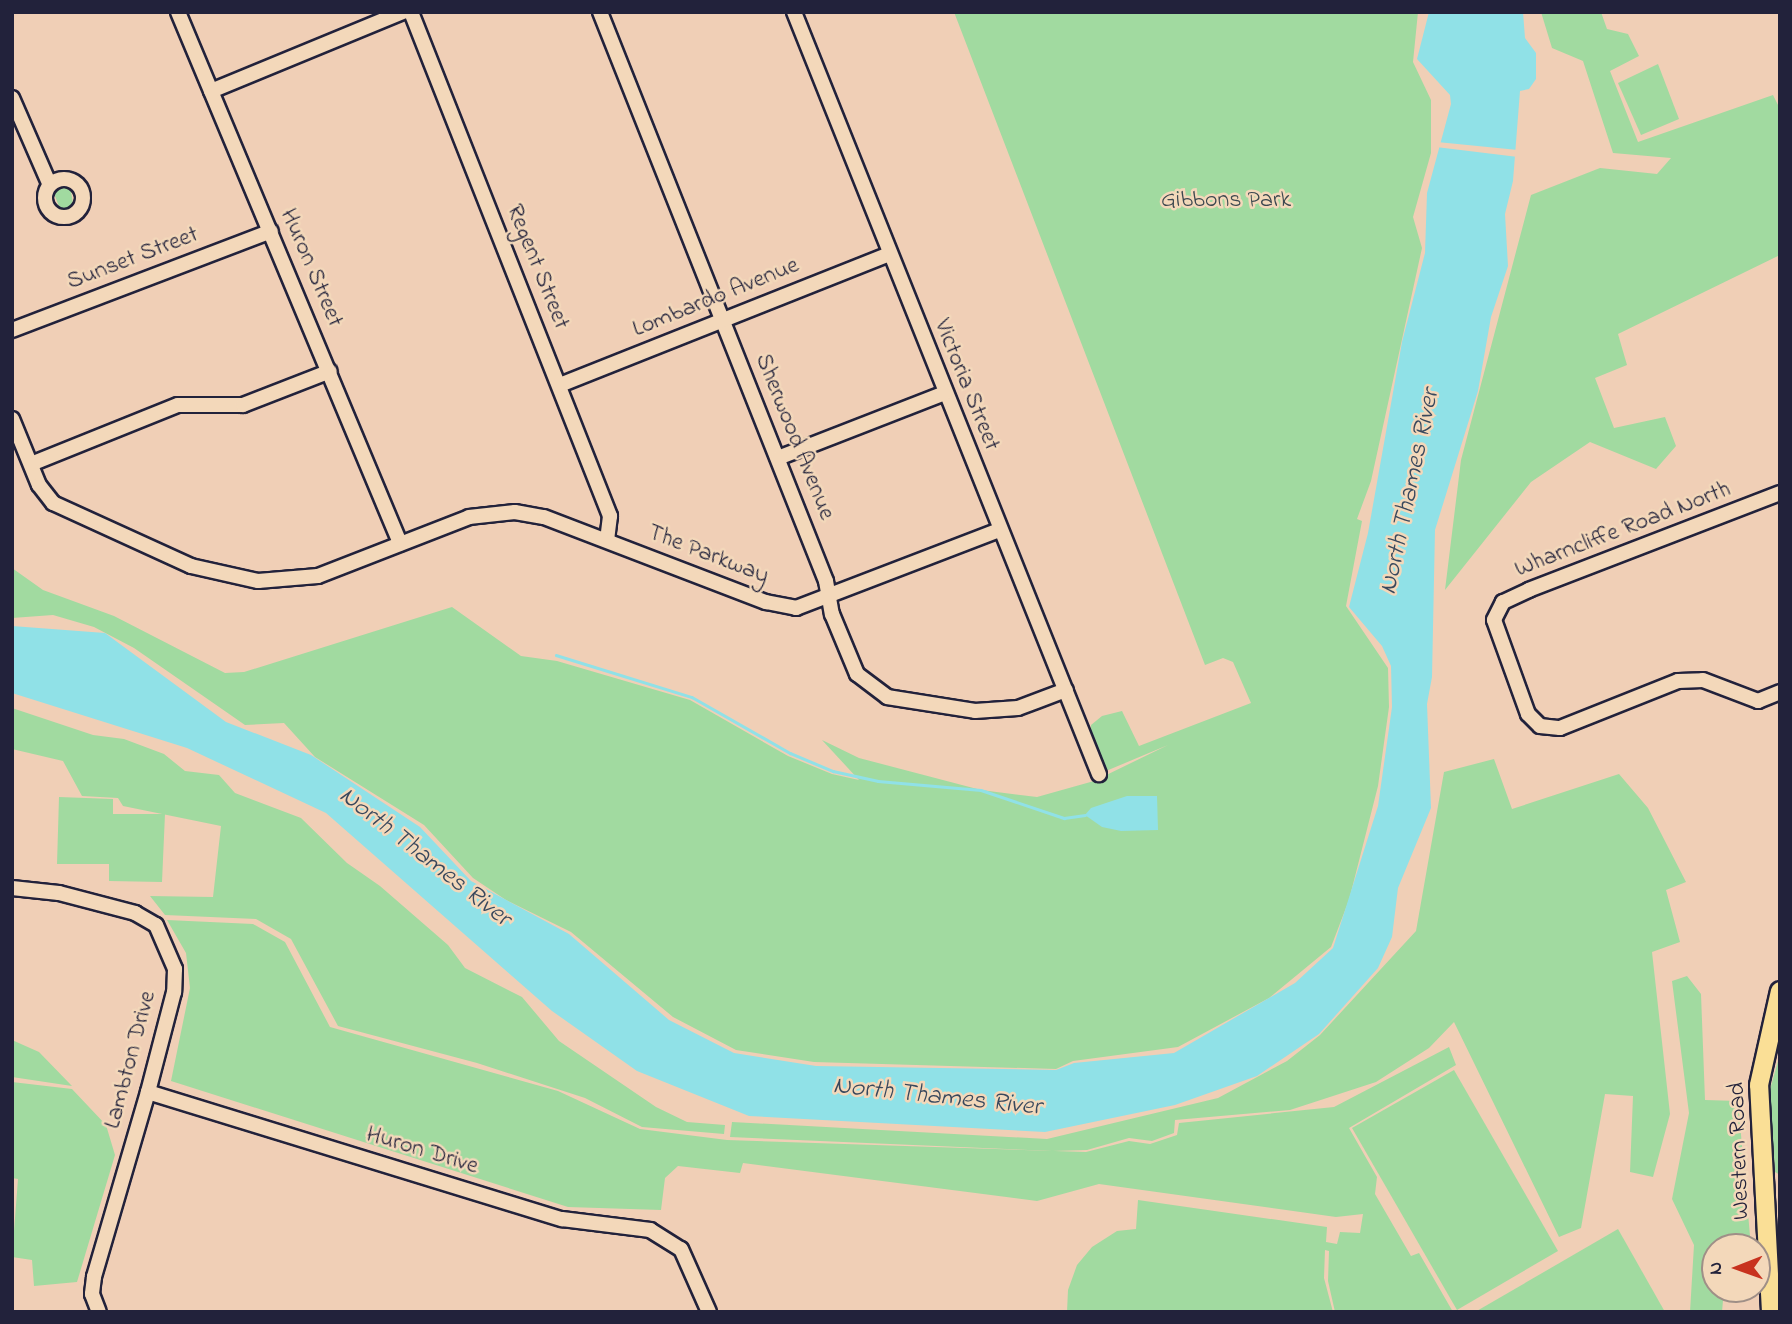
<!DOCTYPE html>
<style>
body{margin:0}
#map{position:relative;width:1792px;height:1324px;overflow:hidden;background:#f0cfb6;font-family:"Indie Flower",sans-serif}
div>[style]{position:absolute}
.green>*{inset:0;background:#a1daa0}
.water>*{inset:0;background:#90e1e7}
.pier>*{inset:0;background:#f0cfb6}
.stream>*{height:2.5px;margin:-1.25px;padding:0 1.25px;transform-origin:1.25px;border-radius:1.25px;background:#90e1e7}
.roads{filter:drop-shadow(2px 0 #22223b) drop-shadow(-2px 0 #22223b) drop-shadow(0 2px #22223b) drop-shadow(0 -2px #22223b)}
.minor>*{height:14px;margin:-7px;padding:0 7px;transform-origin:7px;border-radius:7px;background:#f3d8ba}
.minor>.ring{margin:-7px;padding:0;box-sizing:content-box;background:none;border:14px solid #f3d8ba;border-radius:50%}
.major>*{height:18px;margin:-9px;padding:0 9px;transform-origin:9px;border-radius:9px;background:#fadf96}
span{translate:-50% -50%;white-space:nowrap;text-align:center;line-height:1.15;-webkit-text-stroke:5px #f3d8ba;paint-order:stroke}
.park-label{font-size:24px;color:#3b474f}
.street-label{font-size:24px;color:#22223b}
.water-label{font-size:26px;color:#38485d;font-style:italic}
.frame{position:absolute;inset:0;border:14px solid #22223b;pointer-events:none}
.north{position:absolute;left:1701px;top:1233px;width:70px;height:70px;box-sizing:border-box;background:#f3d8ba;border:2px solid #9f8f87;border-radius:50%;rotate:269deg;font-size:19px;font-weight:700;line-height:28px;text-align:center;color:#22223b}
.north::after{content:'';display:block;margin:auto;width:24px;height:32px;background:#c8321e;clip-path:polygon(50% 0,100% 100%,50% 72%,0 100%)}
</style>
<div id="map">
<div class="green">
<div style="clip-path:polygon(954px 12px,1418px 12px,1413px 62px,1431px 100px,1431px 153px,1413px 217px,1422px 248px,1371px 481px,1357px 519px,1362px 521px,1346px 606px,1388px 668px,1389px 707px,1378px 786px,1349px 900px,1331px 947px,1269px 998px,1178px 1047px,1073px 1061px,1056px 1069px,814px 1062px,736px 1050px,673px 1017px,571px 932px,506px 900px,473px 878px,424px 825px,315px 757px,284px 723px,245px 725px,134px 648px,94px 627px,53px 615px,12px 618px,12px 568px,43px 590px,114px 616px,225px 673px,244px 672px,452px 607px,521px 656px,557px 661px,690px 700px,788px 756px,832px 774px,859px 780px,822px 740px,859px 758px,981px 790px,1037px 797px,1094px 781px,1168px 745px,1106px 771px,1091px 732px,1091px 725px,1102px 716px,1122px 711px,1139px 746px,1251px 703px,1233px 662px,1223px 658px,1205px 665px)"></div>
<div style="clip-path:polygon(1541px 12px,1601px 12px,1607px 29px,1628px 34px,1639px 56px,1610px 71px,1638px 142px,1773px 95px,1780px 109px,1780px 255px,1618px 334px,1627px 365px,1595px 378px,1614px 428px,1665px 417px,1676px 446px,1656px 469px,1590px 442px,1531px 482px,1445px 590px,1461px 460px,1531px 195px,1600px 168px,1657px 174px,1671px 158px,1613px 153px,1583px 61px,1552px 48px)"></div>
<div style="clip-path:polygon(1658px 64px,1679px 119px,1641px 135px,1618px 83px)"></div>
<div style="clip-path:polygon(57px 183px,70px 185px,74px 210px,60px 209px,53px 191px)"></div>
<div style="clip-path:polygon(12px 708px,93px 735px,124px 739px,164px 754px,185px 771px,219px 775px,235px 793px,301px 818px,347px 863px,380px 886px,448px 945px,465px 968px,522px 997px,559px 1041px,656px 1107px,687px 1122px,725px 1125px,724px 1134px,642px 1127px,585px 1098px,477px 1063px,338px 1026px,291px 939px,256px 919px,165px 915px,150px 896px,213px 897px,221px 826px,123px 806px,118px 798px,82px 796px,63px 761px,12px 749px)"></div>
<div style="clip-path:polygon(1494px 759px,1512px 809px,1619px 774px,1648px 808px,1686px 882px,1666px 890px,1680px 942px,1652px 952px,1670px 1114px,1653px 1177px,1630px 1172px,1633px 1096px,1605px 1094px,1581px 1228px,1559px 1237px,1454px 1022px,1429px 1048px,1376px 1082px,1290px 1110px,1175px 1120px,1174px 1133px,1152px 1141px,1129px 1138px,1087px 1150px,1052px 1151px,730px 1137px,732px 1122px,1047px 1139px,1218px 1098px,1287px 1061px,1320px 1035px,1416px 931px,1444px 772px)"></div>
<div style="clip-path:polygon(59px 797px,113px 799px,113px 814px,165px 814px,162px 882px,109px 881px,109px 864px,57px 864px)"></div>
<div style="clip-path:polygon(167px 920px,253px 924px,285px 942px,330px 1027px,558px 1091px,640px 1129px,727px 1140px,1086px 1152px,1129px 1141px,1150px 1144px,1177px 1135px,1179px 1123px,1334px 1107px,1449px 1047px,1456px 1065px,1349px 1128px,1377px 1177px,1375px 1194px,1411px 1256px,1419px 1253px,1453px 1312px,1335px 1312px,1328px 1281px,1329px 1251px,1325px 1250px,1324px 1278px,1333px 1312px,1067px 1312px,1068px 1290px,1077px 1265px,1092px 1247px,1117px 1231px,1136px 1229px,1138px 1200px,1327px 1227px,1326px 1242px,1337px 1244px,1340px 1232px,1360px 1233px,1363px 1214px,1336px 1217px,1099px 1184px,1037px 1201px,743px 1163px,740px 1173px,678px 1166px,665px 1178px,661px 1210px,568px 1207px,171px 1081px,190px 988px,186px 953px)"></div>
<div style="clip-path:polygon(1687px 976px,1701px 994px,1705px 1100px,1738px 1101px,1751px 1247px,1715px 1247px,1715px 1289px,1724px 1289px,1722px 1312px,1690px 1312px,1694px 1245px,1672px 1199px,1689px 1113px,1672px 981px)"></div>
<div style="clip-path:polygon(12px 1040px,39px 1052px,72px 1086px,12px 1077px)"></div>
<div style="clip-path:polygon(1780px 1054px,1780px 1175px,1775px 1172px,1769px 1093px)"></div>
<div style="clip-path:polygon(1454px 1070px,1558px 1251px,1457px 1310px,1352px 1128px)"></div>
<div style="clip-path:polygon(12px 1082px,72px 1089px,106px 1125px,115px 1155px,77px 1282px,34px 1286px,32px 1260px,12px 1257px,18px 1179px,12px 1178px)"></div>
<div style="clip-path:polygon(1618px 1229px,1665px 1312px,1475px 1312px)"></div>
</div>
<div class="water">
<div style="clip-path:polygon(1429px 12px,1523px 12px,1525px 38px,1536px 53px,1536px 79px,1529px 89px,1520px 91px,1513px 181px,1505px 214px,1508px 266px,1491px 317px,1478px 391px,1435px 530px,1432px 677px,1427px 704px,1431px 808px,1398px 888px,1392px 937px,1378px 968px,1319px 1034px,1257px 1076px,1175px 1105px,1045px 1132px,749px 1116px,637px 1071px,552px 1011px,326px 813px,187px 748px,12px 693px,12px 626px,105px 633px,226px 722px,311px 755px,420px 827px,471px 881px,569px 934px,669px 1020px,734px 1053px,816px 1066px,1056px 1070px,1074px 1063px,1174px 1053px,1295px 983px,1333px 948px,1378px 806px,1392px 707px,1391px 666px,1382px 646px,1349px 607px,1368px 533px,1402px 342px,1425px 253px,1427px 193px,1451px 104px,1450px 95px,1417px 59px)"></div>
<div style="clip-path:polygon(1127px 796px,1157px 796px,1158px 830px,1121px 831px,1102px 827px,1085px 815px,1091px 808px)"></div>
</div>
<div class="pier">
<div style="clip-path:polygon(1437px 142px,1518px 150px,1518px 157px,1436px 147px)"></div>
</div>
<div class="stream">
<div style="left:556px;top:655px;width:142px;rotate:17.2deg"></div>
<div style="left:692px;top:697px;width:113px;rotate:29.7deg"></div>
<div style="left:790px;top:753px;width:47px;rotate:22.7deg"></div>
<div style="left:833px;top:771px;width:46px;rotate:12.5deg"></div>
<div style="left:878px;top:781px;width:103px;rotate:5deg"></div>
<div style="left:981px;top:790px;width:88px;rotate:18.6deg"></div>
<div style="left:1064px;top:818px;width:21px;rotate:-8deg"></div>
</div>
<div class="roads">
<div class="minor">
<div style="left:178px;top:12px;width:576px;rotate:67.31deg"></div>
<div style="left:411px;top:12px;width:542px;rotate:68.45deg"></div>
<div style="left:610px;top:516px;width:24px;rotate:97deg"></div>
<div style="left:600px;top:12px;width:612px;rotate:68.34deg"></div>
<div style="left:826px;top:581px;width:34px;rotate:80deg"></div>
<div style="left:832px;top:614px;width:65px;rotate:67.4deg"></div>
<div style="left:857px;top:674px;width:38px;rotate:37deg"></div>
<div style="left:887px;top:697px;width:89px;rotate:9deg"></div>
<div style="left:975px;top:711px;width:43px;rotate:-4deg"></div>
<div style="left:1018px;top:708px;width:51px;rotate:-20.6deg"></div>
<div style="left:794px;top:12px;width:821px;rotate:68.19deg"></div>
<div style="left:211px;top:91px;width:208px;rotate:-22.4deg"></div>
<div style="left:12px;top:98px;width:93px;rotate:66.5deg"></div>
<div class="ring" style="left:45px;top:179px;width:24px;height:24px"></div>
<div style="left:12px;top:330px;width:277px;rotate:-20.9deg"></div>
<div style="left:560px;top:385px;width:355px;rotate:-21.7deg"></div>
<div style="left:12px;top:419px;width:71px;rotate:67.8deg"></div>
<div style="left:39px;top:485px;width:23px;rotate:52deg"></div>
<div style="left:53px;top:503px;width:152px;rotate:24.5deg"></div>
<div style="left:191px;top:566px;width:69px;rotate:12.6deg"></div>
<div style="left:258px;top:581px;width:60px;rotate:-4.8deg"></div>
<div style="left:318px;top:576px;width:162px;rotate:-21.3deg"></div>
<div style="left:469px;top:517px;width:46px;rotate:-6.2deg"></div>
<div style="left:515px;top:512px;width:29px;rotate:10deg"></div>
<div style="left:544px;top:517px;width:238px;rotate:21deg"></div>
<div style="left:766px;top:602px;width:31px;rotate:11deg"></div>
<div style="left:796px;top:608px;width:217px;rotate:-21deg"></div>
<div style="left:778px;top:458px;width:179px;rotate:-21.3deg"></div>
<div style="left:31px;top:464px;width:158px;rotate:-21.9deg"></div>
<div style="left:178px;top:405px;width:65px"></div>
<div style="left:243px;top:405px;width:93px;rotate:-21.3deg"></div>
<div style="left:1780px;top:493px;width:269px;rotate:158.9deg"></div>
<div style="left:1529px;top:590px;width:29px;rotate:155deg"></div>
<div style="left:1503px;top:602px;width:20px;rotate:117deg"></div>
<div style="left:1494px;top:620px;width:100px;rotate:70.1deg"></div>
<div style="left:1528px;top:714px;width:17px;rotate:45deg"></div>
<div style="left:1540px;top:726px;width:20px;rotate:6deg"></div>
<div style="left:1560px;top:728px;width:127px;rotate:-21.7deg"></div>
<div style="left:1678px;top:681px;width:25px;rotate:-2deg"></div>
<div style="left:1703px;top:680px;width:59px;rotate:20.9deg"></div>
<div style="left:1758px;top:701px;width:24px;rotate:-22deg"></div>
<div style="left:12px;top:888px;width:47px;rotate:6.1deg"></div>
<div style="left:59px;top:893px;width:79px;rotate:14.7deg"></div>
<div style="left:135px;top:913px;width:24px;rotate:30deg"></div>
<div style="left:156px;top:925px;width:48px;rotate:66.6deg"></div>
<div style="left:175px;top:969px;width:23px;rotate:92deg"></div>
<div style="left:174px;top:992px;width:103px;rotate:104.6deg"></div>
<div style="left:148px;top:1092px;width:193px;rotate:106.3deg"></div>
<div style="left:94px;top:1277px;width:17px;rotate:97deg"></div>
<div style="left:92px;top:1294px;width:19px;rotate:69deg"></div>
<div style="left:148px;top:1092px;width:433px;rotate:17.1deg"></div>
<div style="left:562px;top:1219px;width:89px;rotate:7.1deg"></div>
<div style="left:650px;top:1230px;width:36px;rotate:32deg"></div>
<div style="left:681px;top:1249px;width:69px;rotate:66deg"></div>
</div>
<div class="major">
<div style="left:1771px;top:1312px;width:227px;rotate:-93deg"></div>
<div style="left:1759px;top:1085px;width:96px;rotate:-77.4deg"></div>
</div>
</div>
<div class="park-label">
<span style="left:1226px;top:201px">Gibbons Park</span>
</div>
<div class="street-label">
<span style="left:133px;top:259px;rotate:-21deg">Sunset Street</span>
<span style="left:537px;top:267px;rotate:68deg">Regent Street</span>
<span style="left:311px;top:268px;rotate:67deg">Huron Street</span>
<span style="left:716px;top:298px;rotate:-22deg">Lombardo Avenue</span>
<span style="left:966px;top:385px;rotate:68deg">Victoria Street</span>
<span style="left:794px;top:437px;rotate:68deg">Sherwood Avenue</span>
<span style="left:1623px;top:530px;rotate:-21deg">Wharncliffe Road North</span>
<span style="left:708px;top:555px;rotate:21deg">The Parkway</span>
<span style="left:131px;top:1060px;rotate:-75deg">Lambton Drive</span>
<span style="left:422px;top:1151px;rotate:17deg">Huron Drive</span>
<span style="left:1740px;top:1151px;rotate:-92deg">Western Road</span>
</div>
<div class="water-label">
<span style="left:1411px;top:492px;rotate:-78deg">North Thames River</span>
<span style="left:424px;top:858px;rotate:38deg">North Thames River</span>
<span style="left:937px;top:1098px;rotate:6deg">North Thames River</span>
</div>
<div class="frame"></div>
<div class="north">N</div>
</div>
